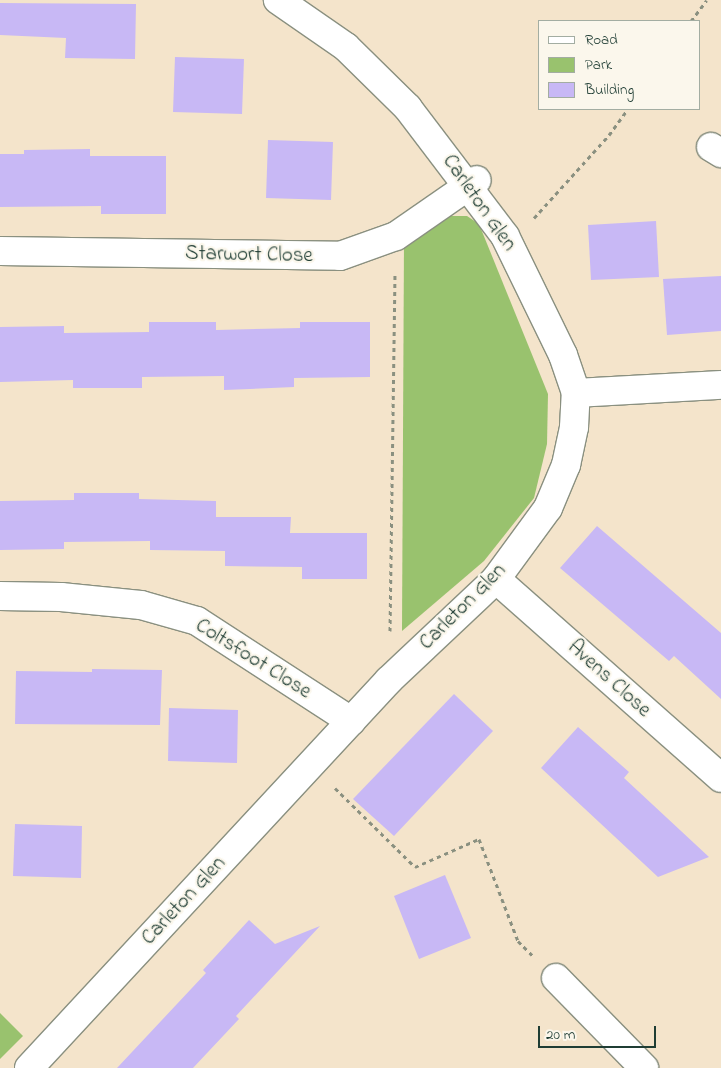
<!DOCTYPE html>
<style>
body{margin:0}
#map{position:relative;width:721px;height:1068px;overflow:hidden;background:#f4e4cb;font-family:"Indie Flower",sans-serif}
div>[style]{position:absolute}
.green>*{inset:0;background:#99c26e}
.building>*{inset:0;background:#c8b8f5}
.path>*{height:3px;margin-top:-1.5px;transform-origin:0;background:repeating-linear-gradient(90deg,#8a9080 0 4px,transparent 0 8px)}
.roads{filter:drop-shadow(1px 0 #8a9080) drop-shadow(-1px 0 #8a9080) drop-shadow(0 1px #8a9080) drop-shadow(0 -1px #8a9080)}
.street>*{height:28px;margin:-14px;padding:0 14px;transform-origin:14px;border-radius:14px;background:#fff}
span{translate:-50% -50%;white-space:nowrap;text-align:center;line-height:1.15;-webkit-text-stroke:4.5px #fbf7ec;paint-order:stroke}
.street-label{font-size:21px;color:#1f3d34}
.legend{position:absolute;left:538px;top:20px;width:162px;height:90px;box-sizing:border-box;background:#fbf7ec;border:1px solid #a3ada2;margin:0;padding:6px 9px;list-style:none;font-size:15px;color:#1f3d34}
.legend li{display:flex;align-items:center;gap:10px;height:25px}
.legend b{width:25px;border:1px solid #a3ada2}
.scale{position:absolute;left:538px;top:1026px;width:118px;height:22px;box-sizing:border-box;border:2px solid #1f3d34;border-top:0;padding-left:6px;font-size:15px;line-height:18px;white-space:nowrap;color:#1f3d34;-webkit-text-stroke:4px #fbf7ec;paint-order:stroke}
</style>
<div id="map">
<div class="green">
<div style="clip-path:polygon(448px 216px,467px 216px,479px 224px,548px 394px,547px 444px,534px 498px,484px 561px,402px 631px,404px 240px)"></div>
<div style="clip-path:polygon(0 1013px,23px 1036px,0 1059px)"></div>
</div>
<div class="building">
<div style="clip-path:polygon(0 3px,136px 4px,135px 59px,65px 58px,66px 38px,0 35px)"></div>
<div style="clip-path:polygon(175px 57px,244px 59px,242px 114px,173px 112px)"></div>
<div style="clip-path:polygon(268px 140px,333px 142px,331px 200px,266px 198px)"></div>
<div style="clip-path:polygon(90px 149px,90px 156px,166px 156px,166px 214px,101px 214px,101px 206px,0 207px,0 154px,24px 154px,24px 150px)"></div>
<div style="clip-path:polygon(656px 221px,659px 277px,591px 280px,588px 225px)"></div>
<div style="clip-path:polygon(721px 276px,721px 331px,667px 335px,663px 279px)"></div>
<div style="clip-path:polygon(149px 322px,216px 322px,216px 330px,300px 328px,300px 322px,370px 322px,370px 377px,294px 378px,294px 387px,224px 390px,224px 376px,142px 377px,142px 388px,73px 388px,73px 380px,0 382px,0 327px,64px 326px,64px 333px,149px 332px)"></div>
<div style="clip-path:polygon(74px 493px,139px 493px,139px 499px,216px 501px,216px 517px,291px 517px,290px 533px,367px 533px,367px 579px,302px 579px,302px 567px,225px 566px,225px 551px,150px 550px,150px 541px,64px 542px,64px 549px,0 550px,0 501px,74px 500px)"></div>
<div style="clip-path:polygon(597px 526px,721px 633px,721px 699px,674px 656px,669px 661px,560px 568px)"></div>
<div style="clip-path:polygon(92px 669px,162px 670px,160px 725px,15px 724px,16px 671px,92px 672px)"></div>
<div style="clip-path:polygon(454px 694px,493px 731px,394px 836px,353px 799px)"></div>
<div style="clip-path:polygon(169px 708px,238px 710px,237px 763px,168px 761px)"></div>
<div style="clip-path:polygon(578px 727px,629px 772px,624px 778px,709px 857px,658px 877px,541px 768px)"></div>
<div style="clip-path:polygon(15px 824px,82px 826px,81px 878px,13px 876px)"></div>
<div style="clip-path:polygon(445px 875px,471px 938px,419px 959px,394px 896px)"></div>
<div style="clip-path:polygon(249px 920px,275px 944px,320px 926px,236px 1016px,239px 1019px,193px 1068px,117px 1068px,206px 973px,203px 970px)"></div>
</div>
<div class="path">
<div style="left:691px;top:21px;width:26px;rotate:-53deg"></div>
<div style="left:534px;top:218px;width:112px;rotate:-47.9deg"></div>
<div style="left:609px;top:135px;width:32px;rotate:-54deg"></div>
<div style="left:390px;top:631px;width:359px;rotate:-89.2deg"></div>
<div style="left:335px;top:788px;width:112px;rotate:44.6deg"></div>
<div style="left:415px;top:867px;width:70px;rotate:-23.6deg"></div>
<div style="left:479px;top:839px;width:109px;rotate:69.1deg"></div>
<div style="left:518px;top:941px;width:20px;rotate:45deg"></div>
</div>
<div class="roads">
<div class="street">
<div style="left:711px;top:147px;width:12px;rotate:31deg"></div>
<div style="left:0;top:251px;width:340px;rotate:0.8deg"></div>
<div style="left:340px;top:256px;width:59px;rotate:-19.7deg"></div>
<div style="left:396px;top:236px;width:98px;rotate:-34.7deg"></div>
<div style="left:576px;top:393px;width:145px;rotate:-3.2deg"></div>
<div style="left:496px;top:579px;width:300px;rotate:41.5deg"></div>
<div style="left:0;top:596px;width:61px;rotate:0.9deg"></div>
<div style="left:61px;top:597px;width:80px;rotate:5.7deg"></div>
<div style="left:141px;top:605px;width:58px;rotate:15.9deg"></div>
<div style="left:197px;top:621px;width:184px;rotate:33deg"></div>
<div style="left:556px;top:978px;width:126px;rotate:45.6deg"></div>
<div style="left:29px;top:1068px;width:529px;rotate:-47.14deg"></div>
<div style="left:389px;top:680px;width:147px;rotate:-43.3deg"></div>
<div style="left:496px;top:579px;width:88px;rotate:-53.8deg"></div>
<div style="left:548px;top:508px;width:47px;rotate:-67.3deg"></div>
<div style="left:566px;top:465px;width:39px;rotate:-78deg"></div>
<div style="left:574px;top:427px;width:34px;rotate:-87deg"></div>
<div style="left:576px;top:393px;width:40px;rotate:-108.9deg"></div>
<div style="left:563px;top:355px;width:132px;rotate:-116deg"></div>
<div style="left:505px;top:236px;width:161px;rotate:-127.2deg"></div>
<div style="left:408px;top:108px;width:87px;rotate:-135.5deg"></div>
<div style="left:346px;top:47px;width:83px;rotate:-145.3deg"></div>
</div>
</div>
<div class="street-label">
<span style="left:479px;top:203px;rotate:55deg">Carleton Glen</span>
<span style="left:249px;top:255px;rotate:1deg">Starwort Close</span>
<span style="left:463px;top:607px;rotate:-45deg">Carleton Glen</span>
<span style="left:253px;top:659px;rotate:32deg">Coltsfoot Close</span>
<span style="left:609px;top:679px;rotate:42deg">Avens Close</span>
<span style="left:184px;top:901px;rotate:-47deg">Carleton Glen</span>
</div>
<ul class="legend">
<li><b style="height:6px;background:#fff"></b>Road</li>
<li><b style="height:14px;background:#99c26e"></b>Park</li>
<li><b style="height:14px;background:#c8b8f5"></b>Building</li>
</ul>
<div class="scale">20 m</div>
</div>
